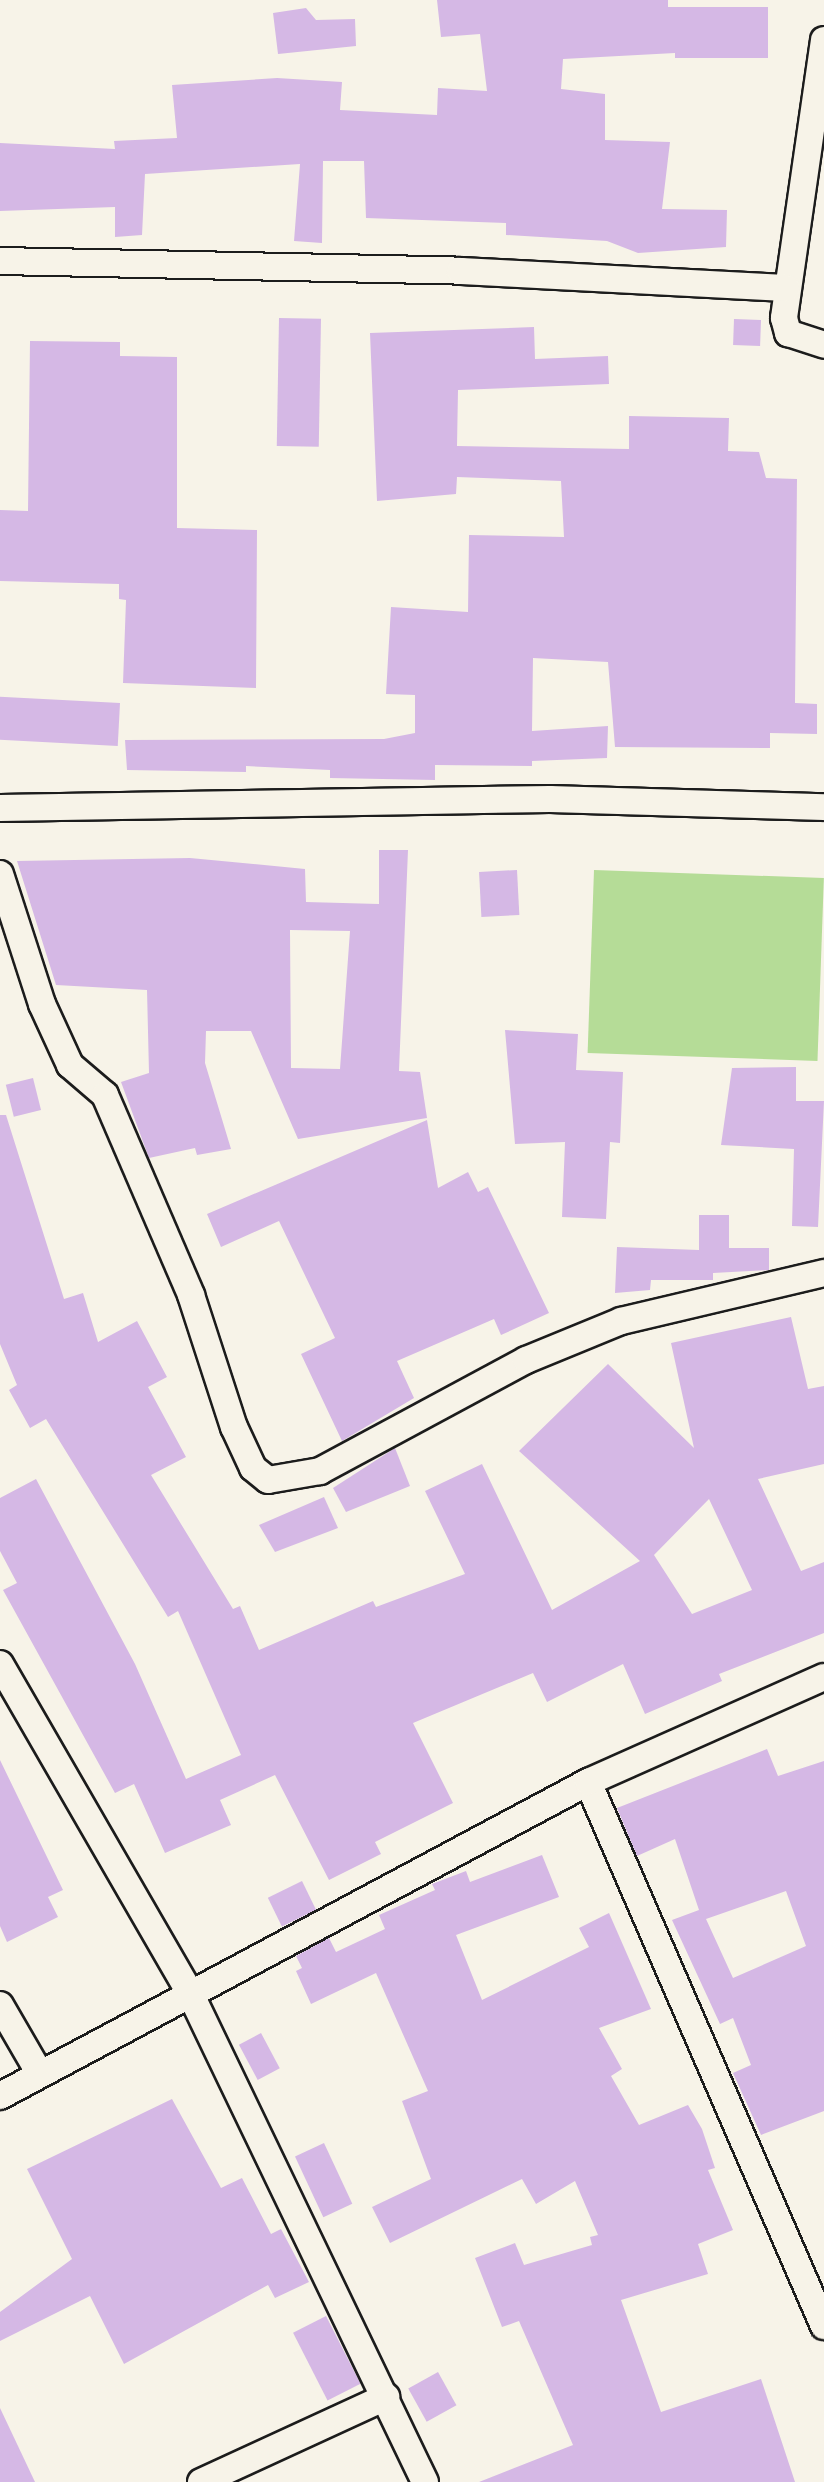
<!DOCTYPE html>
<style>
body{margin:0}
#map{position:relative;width:824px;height:2482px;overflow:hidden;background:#f7f3e8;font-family:Delius,sans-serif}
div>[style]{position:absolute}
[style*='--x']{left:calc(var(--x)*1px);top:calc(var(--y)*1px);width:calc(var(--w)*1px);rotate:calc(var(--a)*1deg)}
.green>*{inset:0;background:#b5dc97;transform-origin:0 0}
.building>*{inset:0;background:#d5b8e5;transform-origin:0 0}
.roads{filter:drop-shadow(2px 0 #1c1c1c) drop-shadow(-2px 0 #1c1c1c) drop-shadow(0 2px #1c1c1c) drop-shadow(0 -2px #1c1c1c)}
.minor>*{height:26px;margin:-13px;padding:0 13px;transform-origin:13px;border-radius:13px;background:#f7f3e8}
span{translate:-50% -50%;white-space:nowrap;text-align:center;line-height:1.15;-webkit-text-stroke:6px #f7f3e8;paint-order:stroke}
</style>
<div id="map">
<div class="green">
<i style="left:594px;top:870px;width:230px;height:183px;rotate:2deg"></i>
</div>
<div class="building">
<i style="clip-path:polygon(437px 0,668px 0,668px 7px,768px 7px,768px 58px,675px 58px,675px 53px,563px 59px,561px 89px,605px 94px,605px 140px,670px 142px,662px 209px,727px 210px,726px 247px,638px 253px,607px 241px,506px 235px,506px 223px,366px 218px,364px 161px,323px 161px,322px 243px,294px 241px,300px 164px,145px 174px,142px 235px,115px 237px,115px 207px,0 211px,0 143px,115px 149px,114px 141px,177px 138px,172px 85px,277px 78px,342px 82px,340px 110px,437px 115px,438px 88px,487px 91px,480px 34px,441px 37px)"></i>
<i style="clip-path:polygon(306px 8px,316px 20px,355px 19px,356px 46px,278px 54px,273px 13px)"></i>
<i style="left:279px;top:318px;width:42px;height:128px;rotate:1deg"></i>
<i style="left:734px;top:319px;width:27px;height:26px;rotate:2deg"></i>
<i style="clip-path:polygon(534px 327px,535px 359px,608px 356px,609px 384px,458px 390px,457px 446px,629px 449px,629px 416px,729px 418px,728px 451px,759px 452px,766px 478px,797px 479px,795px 703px,817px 704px,817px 734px,770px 733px,770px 748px,615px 747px,608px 662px,533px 658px,532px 731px,608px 726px,607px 758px,532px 761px,532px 766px,435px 765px,435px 780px,330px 778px,330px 770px,246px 766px,246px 772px,127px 770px,125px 740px,384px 739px,415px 733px,415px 695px,386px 694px,391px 607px,468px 612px,469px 535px,564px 537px,561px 481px,457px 477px,456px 494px,377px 501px,370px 333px)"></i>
<i style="clip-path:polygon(30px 341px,120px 342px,120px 356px,177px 357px,177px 528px,257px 530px,256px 688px,123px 683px,126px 600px,119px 599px,119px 584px,0 581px,0 510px,28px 511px)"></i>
<i style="left:120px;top:703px;width:43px;height:121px;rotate:93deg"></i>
<i style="clip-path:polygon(evenodd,379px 850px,408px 850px,399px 1071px,420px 1072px,427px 1118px,298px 1139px,251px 1031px,206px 1031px,205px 1063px,231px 1149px,197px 1155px,195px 1148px,149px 1158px,121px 1082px,149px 1073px,147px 990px,56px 985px,17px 861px,190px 858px,305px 869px,306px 902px,379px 904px,379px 850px,290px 930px,350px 931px,340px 1069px,291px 1068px,290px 930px)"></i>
<i style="left:517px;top:870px;width:45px;height:38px;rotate:87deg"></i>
<i style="clip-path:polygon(505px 1030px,578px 1034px,576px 1070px,623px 1072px,620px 1143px,610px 1142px,606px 1219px,562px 1217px,565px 1142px,515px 1144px)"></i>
<i style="clip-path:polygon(796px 1067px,796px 1101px,824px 1101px,818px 1227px,792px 1226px,794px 1149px,721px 1145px,732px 1068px)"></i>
<i style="left:33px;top:1078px;width:33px;height:28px;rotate:76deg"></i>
<i style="clip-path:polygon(evenodd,0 1115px,6px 1115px,64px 1299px,83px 1293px,98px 1342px,137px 1321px,167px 1377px,148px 1387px,186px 1457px,151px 1475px,233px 1609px,240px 1606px,259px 1650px,373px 1601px,376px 1607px,465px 1574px,425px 1491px,482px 1464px,552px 1610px,640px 1561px,519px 1451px,608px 1364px,694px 1448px,671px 1343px,791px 1317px,808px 1389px,824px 1386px,824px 1464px,758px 1479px,801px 1571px,824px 1562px,824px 1633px,719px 1674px,722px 1681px,645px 1714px,623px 1664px,547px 1702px,533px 1673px,413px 1723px,453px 1803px,375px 1842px,381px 1854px,329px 1880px,275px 1775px,220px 1800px,231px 1825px,165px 1853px,134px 1784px,115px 1793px,3px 1590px,17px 1583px,0 1551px,0 1498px,36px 1479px,135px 1664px,186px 1779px,241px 1755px,178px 1611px,168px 1617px,46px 1419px,30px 1428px,9px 1390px,17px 1385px,0 1344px,0 1115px,709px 1499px,752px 1590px,692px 1614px,654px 1555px,709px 1499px)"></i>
<i style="clip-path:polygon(427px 1120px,438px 1188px,468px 1172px,478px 1192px,488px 1187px,549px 1313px,501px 1335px,494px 1319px,397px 1361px,414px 1398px,342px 1441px,301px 1354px,335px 1338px,279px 1221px,221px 1247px,207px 1214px)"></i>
<i style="clip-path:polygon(699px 1215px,729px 1215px,729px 1248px,769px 1248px,769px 1270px,713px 1273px,713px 1280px,651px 1280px,650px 1290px,615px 1293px,617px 1247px,699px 1250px)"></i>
<i style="clip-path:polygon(395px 1448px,410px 1486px,346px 1512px,333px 1488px)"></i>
<i style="clip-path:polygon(324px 1497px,338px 1528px,275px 1552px,259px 1525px)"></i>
<i style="clip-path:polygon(evenodd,767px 1749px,778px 1776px,824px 1761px,824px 2111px,761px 2135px,733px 2073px,751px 2065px,733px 2018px,720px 2024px,672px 1920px,699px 1910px,675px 1839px,637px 1856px,617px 1808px,767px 1749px,786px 1891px,806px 1946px,733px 1978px,706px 1919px,786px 1891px)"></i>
<i style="clip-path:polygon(0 1760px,63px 1890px,48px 1897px,58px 1917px,7px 1942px,0 1926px)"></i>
<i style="clip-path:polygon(542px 1855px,559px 1897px,456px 1935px,482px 2000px,589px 1947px,579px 1928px,609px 1913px,651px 2009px,599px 2028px,622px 2069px,611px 2076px,639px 2125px,688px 2105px,702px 2129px,715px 2168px,708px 2170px,733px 2230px,698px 2244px,708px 2274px,621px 2300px,661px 2412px,761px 2379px,795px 2482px,479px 2482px,573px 2445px,519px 2321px,502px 2327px,475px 2258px,515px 2243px,524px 2265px,592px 2245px,590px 2237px,598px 2235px,575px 2181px,536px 2204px,522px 2179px,390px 2243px,372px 2207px,431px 2179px,402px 2101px,428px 2091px,376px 1973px,311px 2004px,296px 1971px,302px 1968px,296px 1956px,329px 1938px,336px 1952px,385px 1929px,379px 1915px,435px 1890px,432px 1884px,466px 1871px,470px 1882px)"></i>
<i style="left:302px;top:1881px;width:32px;height:38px;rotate:64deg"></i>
<i style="left:261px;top:2033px;width:40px;height:25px;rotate:62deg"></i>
<i style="clip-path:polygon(172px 2099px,221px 2188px,242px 2178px,271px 2234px,281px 2229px,309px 2282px,275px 2298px,268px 2285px,124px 2364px,90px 2296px,0 2341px,0 2312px,72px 2259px,27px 2169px)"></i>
<i style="left:324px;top:2143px;width:67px;height:32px;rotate:65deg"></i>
<i style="left:326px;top:2316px;width:76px;height:37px;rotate:63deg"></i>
<i style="left:438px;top:2372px;width:38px;height:34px;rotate:61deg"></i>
<i style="clip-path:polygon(0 2408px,35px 2482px,0 2482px)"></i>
</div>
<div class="roads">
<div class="minor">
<i style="--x:824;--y:40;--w:281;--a:98.2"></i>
<i style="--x:784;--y:318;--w:16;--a:75"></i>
<i style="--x:788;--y:333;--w:38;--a:18"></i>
<i style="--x:0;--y:261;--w:460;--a:1.2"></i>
<i style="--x:460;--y:271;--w:327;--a:3"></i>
<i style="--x:0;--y:808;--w:550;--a:-0.94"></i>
<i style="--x:550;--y:799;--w:274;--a:1.7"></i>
<i style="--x:0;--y:874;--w:137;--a:72.1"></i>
<i style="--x:42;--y:1004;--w:67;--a:65.3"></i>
<i style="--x:70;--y:1065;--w:46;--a:40.6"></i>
<i style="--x:105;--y:1095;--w:218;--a:66.7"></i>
<i style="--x:191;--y:1295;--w:139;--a:72"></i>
<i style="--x:234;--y:1427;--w:45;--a:65.1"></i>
<i style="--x:253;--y:1468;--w:19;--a:39"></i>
<i style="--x:268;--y:1480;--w:53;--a:-9.8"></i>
<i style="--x:320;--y:1471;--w:234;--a:-28.3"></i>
<i style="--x:526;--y:1360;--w:103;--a:-22.3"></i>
<i style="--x:621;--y:1321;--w:209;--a:-13.3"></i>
<i style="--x:0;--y:1664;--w:384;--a:60"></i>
<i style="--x:192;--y:1997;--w:538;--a:64.34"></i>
<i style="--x:588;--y:1782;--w:593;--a:66.55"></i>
<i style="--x:0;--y:2005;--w:80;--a:59.9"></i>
<i style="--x:0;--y:2096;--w:667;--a:-28.1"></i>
<i style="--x:588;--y:1782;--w:258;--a:-24"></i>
<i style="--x:201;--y:2482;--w:204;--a:-24.7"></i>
</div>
</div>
</div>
